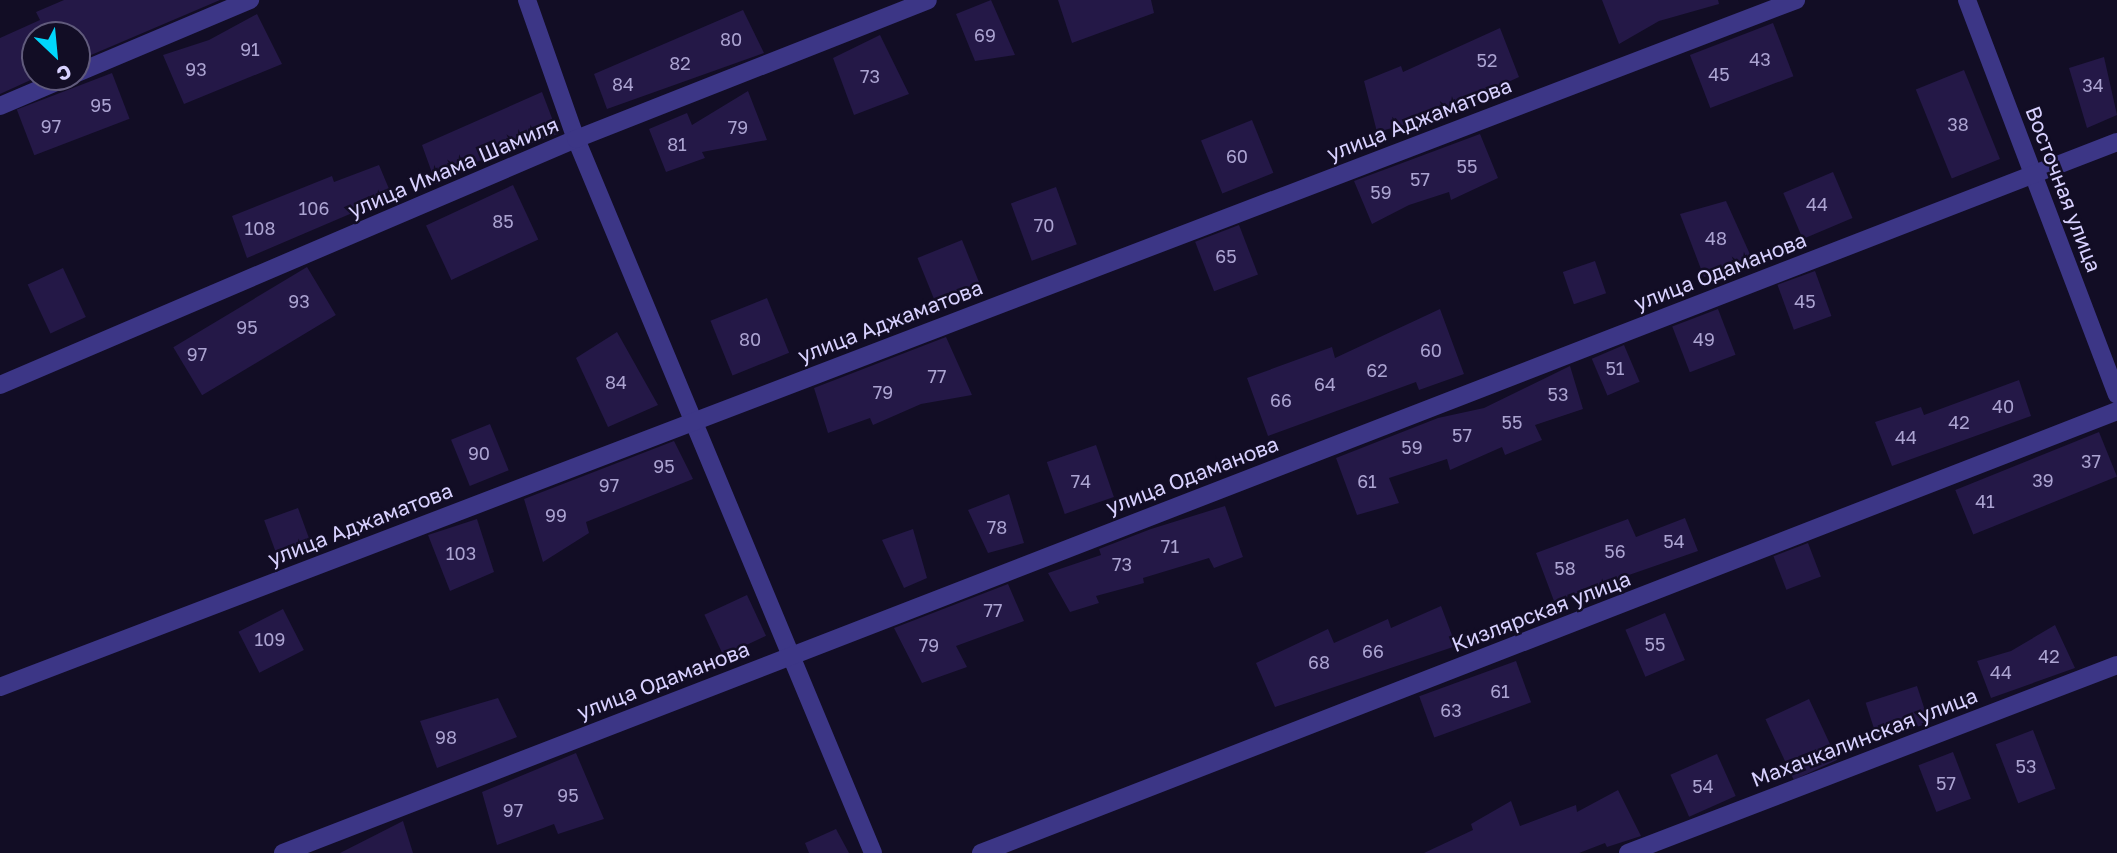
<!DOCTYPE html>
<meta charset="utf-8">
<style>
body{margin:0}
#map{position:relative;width:2117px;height:853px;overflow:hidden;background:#120d25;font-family:"Golos Text",sans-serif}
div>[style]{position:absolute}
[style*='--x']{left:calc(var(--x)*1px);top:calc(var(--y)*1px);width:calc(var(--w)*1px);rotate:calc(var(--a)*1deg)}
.building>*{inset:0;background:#241847;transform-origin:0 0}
.minor>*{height:18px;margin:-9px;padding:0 9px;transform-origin:9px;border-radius:9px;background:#3c3686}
span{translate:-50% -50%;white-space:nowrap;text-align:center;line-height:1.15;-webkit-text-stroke:5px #120d25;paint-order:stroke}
.number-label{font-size:18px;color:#aba3d1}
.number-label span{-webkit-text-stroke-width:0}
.street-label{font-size:21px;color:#d8d1ff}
.north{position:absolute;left:21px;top:21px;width:70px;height:70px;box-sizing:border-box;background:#120d25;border:2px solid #615b7c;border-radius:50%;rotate:154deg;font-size:19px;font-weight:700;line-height:28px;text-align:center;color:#d8d1ff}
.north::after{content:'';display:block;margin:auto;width:24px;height:32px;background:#00d7fc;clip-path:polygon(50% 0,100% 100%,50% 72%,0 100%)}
</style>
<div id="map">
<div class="building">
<i style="clip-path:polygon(64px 0,220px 0,77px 61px,77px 35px,35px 35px,35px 78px,0 94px,0 38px,40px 20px,36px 12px)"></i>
<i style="clip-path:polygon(991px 0,1015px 55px,975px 61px,956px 14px)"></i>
<i style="clip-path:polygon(1058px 0,1151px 0,1154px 13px,1072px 43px)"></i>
<i style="clip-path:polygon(1602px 0,1718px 0,1719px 4px,1659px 21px,1619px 44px)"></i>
<i style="clip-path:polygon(743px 10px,764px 53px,607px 109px,594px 74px)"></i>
<i style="clip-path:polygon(257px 14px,282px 64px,184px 104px,163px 55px,209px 40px)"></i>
<i style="left:1773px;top:23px;width:57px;height:89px;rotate:69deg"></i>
<i style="clip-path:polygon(1500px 28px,1519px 77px,1430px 118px,1377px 132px,1364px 81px,1401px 66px,1403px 72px)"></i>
<i style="clip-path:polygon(880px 35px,909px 94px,854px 115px,833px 58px)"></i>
<i style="clip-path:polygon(2104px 57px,2117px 115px,2087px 128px,2069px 68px)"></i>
<i style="left:1964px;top:70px;width:96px;height:52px;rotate:68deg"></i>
<i style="left:112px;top:73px;width:49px;height:102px;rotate:69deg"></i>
<i style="clip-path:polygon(748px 91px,767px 140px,702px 152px,705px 158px,666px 172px,649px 129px,687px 113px,692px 125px)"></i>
<i style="clip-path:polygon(542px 92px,558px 134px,462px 167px,436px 184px,422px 145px)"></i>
<i style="left:1252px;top:120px;width:57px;height:55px;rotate:68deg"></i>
<i style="clip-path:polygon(1480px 134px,1498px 178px,1451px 200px,1449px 192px,1409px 205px,1372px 224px,1354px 181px)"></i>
<i style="clip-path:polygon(379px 165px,392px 196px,247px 258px,232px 216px,332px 176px,334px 182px)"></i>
<i style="left:1833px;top:172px;width:50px;height:54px;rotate:67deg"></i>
<i style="left:513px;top:185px;width:60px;height:96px;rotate:65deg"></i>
<i style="left:1056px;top:187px;width:61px;height:48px;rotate:70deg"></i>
<i style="clip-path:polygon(1726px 201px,1753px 261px,1704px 277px,1680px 214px)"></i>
<i style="left:1239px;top:225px;width:53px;height:47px;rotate:69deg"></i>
<i style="left:962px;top:240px;width:48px;height:48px;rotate:68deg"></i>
<i style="left:1595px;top:261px;width:34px;height:34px;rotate:71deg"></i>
<i style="left:307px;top:267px;width:56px;height:156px;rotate:59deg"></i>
<i style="left:63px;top:268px;width:54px;height:39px;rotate:65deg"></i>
<i style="left:1815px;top:271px;width:48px;height:40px;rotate:70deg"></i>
<i style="left:767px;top:298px;width:59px;height:61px;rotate:68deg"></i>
<i style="clip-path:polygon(1440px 309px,1464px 374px,1419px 390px,1416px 382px,1268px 436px,1247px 378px,1332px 347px,1335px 358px)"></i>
<i style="left:1718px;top:309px;width:49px;height:49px;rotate:69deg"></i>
<i style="clip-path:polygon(617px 332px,658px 405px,608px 427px,576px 358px)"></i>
<i style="clip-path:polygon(946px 337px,972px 395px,921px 404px,873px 425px,870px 418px,828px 433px,814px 388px)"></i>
<i style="left:1624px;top:345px;width:40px;height:35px;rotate:67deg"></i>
<i style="clip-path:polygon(1570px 366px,1583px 409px,1535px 425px,1542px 440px,1505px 455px,1502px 447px,1450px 470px,1447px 459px,1389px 478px,1399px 503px,1357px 515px,1336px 458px,1438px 418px,1484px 408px)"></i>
<i style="clip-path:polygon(2019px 380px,2031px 416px,1892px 466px,1875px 422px,1921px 407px,1924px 415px)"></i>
<i style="left:490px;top:424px;width:50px;height:42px;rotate:68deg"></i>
<i style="left:2099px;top:432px;width:48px;height:155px;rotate:68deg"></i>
<i style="clip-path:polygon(674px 441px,693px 479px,586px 522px,589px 533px,543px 562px,524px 499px)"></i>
<i style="left:1096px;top:445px;width:55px;height:52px;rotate:71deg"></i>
<i style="clip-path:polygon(1009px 494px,1024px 543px,988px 553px,968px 510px)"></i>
<i style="clip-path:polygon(1225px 506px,1243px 557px,1214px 568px,1209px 558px,1143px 578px,1144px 583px,1096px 596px,1099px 603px,1070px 612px,1048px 573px,1101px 555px,1099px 549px,1151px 529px)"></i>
<i style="left:298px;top:508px;width:38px;height:36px;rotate:70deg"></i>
<i style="clip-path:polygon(1685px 518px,1698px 551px,1554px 601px,1536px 553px,1628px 519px,1636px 537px)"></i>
<i style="clip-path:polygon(477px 519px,494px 572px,450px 591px,428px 535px)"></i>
<i style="clip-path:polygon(913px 529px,927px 578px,904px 588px,882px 540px)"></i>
<i style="left:1808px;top:543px;width:36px;height:37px;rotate:69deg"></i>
<i style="clip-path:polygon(1008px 584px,1024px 621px,956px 646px,967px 667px,922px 683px,894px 628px)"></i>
<i style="left:747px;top:595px;width:45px;height:47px;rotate:65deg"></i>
<i style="clip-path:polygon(1441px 606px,1456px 646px,1275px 707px,1256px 663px,1328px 629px,1334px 643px,1388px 619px,1391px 628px)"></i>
<i style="left:283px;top:609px;width:46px;height:50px;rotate:63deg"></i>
<i style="left:1665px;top:613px;width:51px;height:43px;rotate:67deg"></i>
<i style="clip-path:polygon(2055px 625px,2075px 668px,1991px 698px,1977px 661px,2011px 651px)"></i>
<i style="left:1516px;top:661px;width:44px;height:103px;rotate:70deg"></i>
<i style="left:1917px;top:686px;width:39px;height:54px;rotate:72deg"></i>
<i style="clip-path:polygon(498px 698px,517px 737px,437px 768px,420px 721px)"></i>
<i style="left:1809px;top:699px;width:67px;height:48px;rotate:65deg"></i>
<i style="left:2033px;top:730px;width:63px;height:40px;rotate:69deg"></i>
<i style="left:1953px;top:752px;width:50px;height:37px;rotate:69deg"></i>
<i style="clip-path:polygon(576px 753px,604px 819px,558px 834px,554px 824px,497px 845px,482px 792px)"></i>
<i style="left:1717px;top:754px;width:46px;height:51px;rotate:66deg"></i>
<i style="clip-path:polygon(1618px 790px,1641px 836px,1607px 847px,1605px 843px,1579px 853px,1424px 853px,1473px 830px,1471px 824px,1511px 801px,1520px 826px,1576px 805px,1577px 812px)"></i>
<i style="clip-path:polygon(403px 821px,413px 853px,340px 853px)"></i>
<i style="clip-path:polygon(836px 829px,849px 853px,809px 853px,805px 843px)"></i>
</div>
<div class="minor">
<i style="--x:527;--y:0;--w:147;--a:70.6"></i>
<i style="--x:576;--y:139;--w:773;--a:67.41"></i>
<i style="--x:1967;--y:0;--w:422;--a:69.2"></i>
<i style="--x:77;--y:73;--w:188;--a:-22.9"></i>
<i style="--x:0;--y:106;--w:74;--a:-23.1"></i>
<i style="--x:0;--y:385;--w:626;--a:-23.13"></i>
<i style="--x:576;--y:139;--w:378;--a:-21.5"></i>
<i style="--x:0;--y:687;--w:1923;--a:-20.93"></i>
<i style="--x:283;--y:853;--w:1967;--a:-21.19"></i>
<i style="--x:981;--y:853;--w:1219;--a:-21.26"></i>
<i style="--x:1628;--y:853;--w:524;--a:-21.03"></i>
</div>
<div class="number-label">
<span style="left:985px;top:35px">69</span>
<span style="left:731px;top:39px">80</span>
<span style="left:250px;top:49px">91</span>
<span style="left:1760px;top:59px">43</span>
<span style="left:1487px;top:60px">52</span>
<span style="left:680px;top:63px">82</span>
<span style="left:196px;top:69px">93</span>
<span style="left:1719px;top:74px">45</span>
<span style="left:870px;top:76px">73</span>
<span style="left:623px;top:84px">84</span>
<span style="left:2093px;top:85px">34</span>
<span style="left:101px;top:105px">95</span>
<span style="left:1958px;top:124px">38</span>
<span style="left:51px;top:126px">97</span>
<span style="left:738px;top:127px">79</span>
<span style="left:677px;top:144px">81</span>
<span style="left:1237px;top:156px">60</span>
<span style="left:1467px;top:166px">55</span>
<span style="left:1420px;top:179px">57</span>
<span style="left:1381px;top:192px">59</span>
<span style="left:1817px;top:204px">44</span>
<span style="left:314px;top:208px">106</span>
<span style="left:503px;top:221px">85</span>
<span style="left:1044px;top:225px">70</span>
<span style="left:260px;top:228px">108</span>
<span style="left:1716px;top:238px">48</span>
<span style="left:1226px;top:256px">65</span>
<span style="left:299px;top:301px">93</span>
<span style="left:1805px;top:301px">45</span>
<span style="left:247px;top:327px">95</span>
<span style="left:750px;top:339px">80</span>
<span style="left:1704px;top:339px">49</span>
<span style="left:1431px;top:350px">60</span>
<span style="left:197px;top:354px">97</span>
<span style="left:1615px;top:368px">51</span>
<span style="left:1377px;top:370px">62</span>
<span style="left:937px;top:376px">77</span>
<span style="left:616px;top:382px">84</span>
<span style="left:1325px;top:384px">64</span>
<span style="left:883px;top:392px">79</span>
<span style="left:1558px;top:394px">53</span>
<span style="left:1281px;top:400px">66</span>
<span style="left:2003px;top:406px">40</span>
<span style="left:1512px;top:422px">55</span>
<span style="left:1959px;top:422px">42</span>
<span style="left:1462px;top:435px">57</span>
<span style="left:1906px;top:437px">44</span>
<span style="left:1412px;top:447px">59</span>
<span style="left:479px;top:453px">90</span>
<span style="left:2091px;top:461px">37</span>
<span style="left:664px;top:466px">95</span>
<span style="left:2043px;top:480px">39</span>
<span style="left:1081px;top:481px">74</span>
<span style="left:1367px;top:481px">61</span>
<span style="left:609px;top:485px">97</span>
<span style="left:1985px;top:501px">41</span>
<span style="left:556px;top:515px">99</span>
<span style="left:997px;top:527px">78</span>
<span style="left:1674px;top:541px">54</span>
<span style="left:1170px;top:546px">71</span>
<span style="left:1615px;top:551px">56</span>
<span style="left:461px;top:553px">103</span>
<span style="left:1122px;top:564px">73</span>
<span style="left:1565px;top:568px">58</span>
<span style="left:993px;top:610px">77</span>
<span style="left:270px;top:639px">109</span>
<span style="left:1655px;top:644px">55</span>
<span style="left:929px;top:645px">79</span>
<span style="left:1373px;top:651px">66</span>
<span style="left:2049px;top:656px">42</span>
<span style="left:1319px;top:662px">68</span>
<span style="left:2001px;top:672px">44</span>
<span style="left:1500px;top:691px">61</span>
<span style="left:1451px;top:710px">63</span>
<span style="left:446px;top:737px">98</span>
<span style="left:2026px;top:766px">53</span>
<span style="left:1946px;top:783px">57</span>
<span style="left:1703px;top:786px">54</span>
<span style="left:568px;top:795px">95</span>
<span style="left:513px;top:810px">97</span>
</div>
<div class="street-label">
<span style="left:1419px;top:119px;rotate:-21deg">улица Аджаматова</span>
<span style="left:453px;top:167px;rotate:-23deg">улица Имама Шамиля</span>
<span style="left:2064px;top:189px;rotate:69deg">Восточная улица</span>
<span style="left:1720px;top:271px;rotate:-21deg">улица Одаманова</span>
<span style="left:890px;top:321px;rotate:-21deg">улица Аджаматова</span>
<span style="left:1192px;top:475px;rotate:-21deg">улица Одаманова</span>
<span style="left:360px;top:524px;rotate:-21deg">улица Аджаматова</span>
<span style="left:1541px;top:611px;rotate:-21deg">Кизлярская улица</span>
<span style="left:663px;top:680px;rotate:-21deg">улица Одаманова</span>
<span style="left:1864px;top:737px;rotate:-21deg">Махачкалинская улица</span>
</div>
<div class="north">С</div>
</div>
